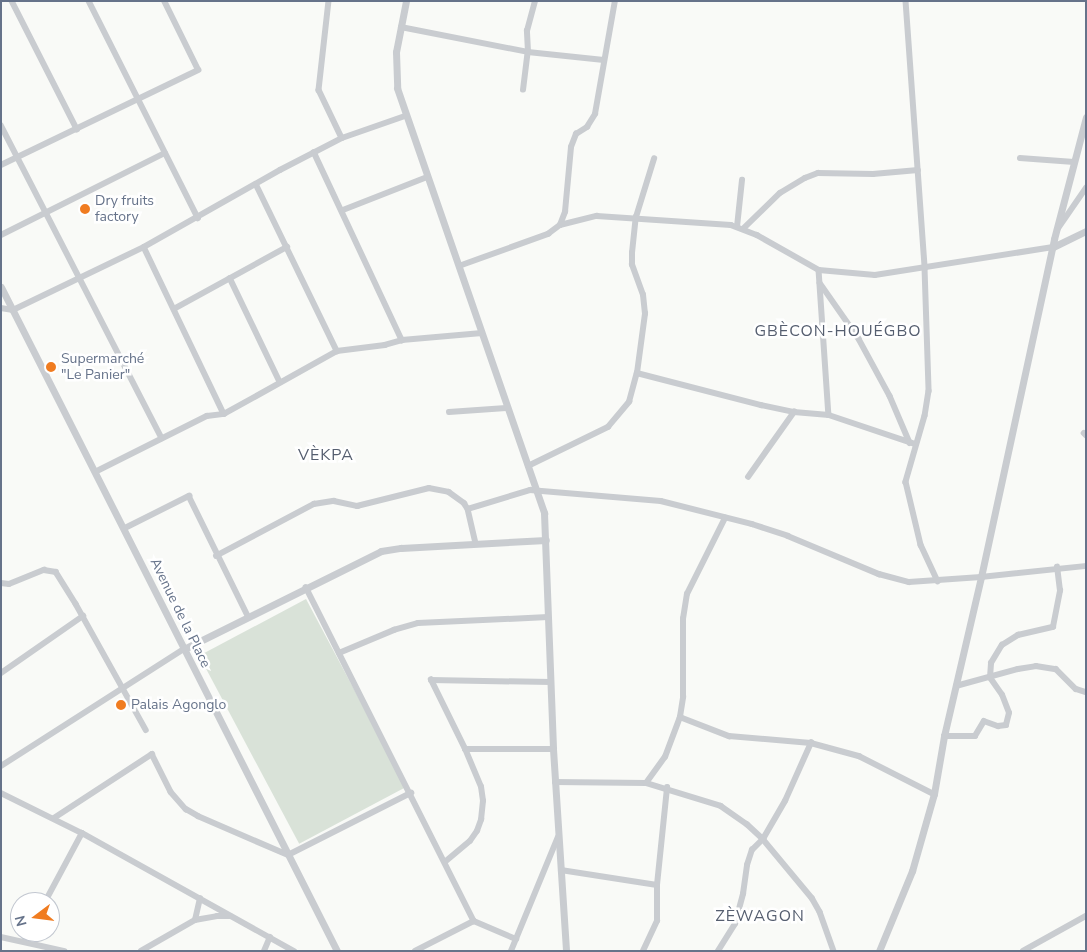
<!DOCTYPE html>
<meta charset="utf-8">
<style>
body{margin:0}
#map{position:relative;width:1087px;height:952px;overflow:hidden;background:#f9faf7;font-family:"Nunito Sans",sans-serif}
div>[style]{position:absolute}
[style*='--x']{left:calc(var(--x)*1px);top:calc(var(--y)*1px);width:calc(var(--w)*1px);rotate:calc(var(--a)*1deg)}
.green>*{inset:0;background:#d9e2d8;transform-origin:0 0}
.minor>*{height:5.5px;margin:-2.75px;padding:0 2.75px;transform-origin:2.75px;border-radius:2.75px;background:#c9ccd0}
.tertiary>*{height:7px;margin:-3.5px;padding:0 3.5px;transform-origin:3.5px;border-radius:3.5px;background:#c9ccd0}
.dots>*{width:14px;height:14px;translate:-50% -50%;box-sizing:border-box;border:2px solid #fff;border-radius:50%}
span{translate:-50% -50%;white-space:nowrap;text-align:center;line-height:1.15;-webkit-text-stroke:5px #fff;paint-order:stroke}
.poi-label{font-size:14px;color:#66738a}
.left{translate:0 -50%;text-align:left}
.street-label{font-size:14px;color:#66738a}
.quarter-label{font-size:16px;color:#555e6f;letter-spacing:1px}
.frame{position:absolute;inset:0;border:2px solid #66738a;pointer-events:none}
.north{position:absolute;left:10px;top:892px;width:50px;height:50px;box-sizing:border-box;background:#fff;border:1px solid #c2c7d0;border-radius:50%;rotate:255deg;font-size:14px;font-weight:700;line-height:20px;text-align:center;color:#66738a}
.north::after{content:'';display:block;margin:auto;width:18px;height:22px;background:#f07c20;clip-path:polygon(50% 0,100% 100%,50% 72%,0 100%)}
</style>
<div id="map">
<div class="green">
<i style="left:306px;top:599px;width:213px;height:121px;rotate:62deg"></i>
</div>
<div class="minor">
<i style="--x:12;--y:1;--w:144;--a:63.1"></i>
<i style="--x:89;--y:1;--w:243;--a:63.3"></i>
<i style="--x:329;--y:1;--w:90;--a:96.4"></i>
<i style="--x:319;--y:90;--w:53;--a:64.4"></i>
<i style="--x:906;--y:1;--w:268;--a:85.9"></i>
<i style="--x:925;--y:268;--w:123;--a:88.1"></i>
<i style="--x:929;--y:391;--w:25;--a:99"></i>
<i style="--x:925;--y:416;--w:69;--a:106.1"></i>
<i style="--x:906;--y:482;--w:65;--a:76.6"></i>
<i style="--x:921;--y:545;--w:40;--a:65"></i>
<i style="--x:401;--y:27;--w:129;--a:11.1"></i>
<i style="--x:528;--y:52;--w:76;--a:6"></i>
<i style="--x:523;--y:90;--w:38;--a:-83"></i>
<i style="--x:528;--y:52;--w:21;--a:-93"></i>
<i style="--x:527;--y:31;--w:31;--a:-75"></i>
<i style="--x:1;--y:125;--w:352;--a:62.8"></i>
<i style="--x:314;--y:152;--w:208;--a:64.9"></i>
<i style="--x:1020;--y:158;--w:54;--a:4.2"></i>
<i style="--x:1;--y:165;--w:219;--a:-25.7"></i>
<i style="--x:198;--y:70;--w:77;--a:-116.2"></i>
<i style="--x:256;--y:184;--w:186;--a:64.1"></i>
<i style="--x:343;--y:210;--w:90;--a:-21.4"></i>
<i style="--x:560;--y:225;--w:14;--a:-69"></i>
<i style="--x:565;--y:212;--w:65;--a:-84.7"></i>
<i style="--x:571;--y:147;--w:14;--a:-69"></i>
<i style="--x:576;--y:134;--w:13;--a:-32"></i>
<i style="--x:587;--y:127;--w:15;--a:-58"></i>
<i style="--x:595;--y:114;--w:115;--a:-80"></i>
<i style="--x:737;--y:227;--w:47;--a:-83.9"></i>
<i style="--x:744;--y:228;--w:50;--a:-44.2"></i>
<i style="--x:780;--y:193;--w:29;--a:-31"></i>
<i style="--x:805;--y:178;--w:14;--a:-21"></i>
<i style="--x:818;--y:173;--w:55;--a:1"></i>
<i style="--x:873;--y:174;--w:45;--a:-5.1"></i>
<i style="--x:1057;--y:230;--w:51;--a:-55.4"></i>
<i style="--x:1;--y:235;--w:183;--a:-26.6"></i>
<i style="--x:144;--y:247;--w:185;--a:64.4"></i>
<i style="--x:459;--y:266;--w:95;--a:-19.8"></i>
<i style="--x:548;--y:234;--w:15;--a:-37"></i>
<i style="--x:560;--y:225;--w:38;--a:-14"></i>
<i style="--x:597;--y:216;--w:134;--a:3.8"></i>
<i style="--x:731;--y:225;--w:28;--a:21"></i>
<i style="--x:757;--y:235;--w:71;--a:29.4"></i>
<i style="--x:819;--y:270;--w:56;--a:5.1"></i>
<i style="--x:875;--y:275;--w:180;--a:-8.9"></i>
<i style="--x:819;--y:270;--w:145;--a:86.1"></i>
<i style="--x:230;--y:278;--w:115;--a:64.3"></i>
<i style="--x:820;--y:283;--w:68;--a:55.1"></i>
<i style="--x:859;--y:339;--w:65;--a:61.5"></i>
<i style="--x:890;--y:396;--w:51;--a:66.9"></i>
<i style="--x:1;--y:308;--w:12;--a:9"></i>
<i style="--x:13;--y:310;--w:145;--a:-25.7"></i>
<i style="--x:144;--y:247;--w:156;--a:-29.5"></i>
<i style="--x:280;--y:170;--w:70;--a:-27.3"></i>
<i style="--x:342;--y:138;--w:67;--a:-19.2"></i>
<i style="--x:174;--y:309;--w:129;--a:-28.8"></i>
<i style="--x:637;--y:373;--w:128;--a:14.5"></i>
<i style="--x:761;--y:405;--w:34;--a:12"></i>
<i style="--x:794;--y:412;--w:35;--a:5"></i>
<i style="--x:829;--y:415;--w:91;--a:18.6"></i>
<i style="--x:449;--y:412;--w:57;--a:-4"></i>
<i style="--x:1084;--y:433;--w:3;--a:45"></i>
<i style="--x:528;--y:466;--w:89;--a:-26"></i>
<i style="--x:608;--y:427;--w:33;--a:-50"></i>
<i style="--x:629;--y:402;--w:30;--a:-75"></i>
<i style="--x:637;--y:373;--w:60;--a:-82.3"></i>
<i style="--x:645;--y:314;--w:19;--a:-96"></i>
<i style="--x:643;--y:295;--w:32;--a:-110"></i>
<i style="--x:632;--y:265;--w:12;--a:-90"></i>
<i style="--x:632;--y:253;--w:36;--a:-84"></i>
<i style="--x:636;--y:217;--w:61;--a:-72.8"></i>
<i style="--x:95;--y:472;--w:125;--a:-26.6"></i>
<i style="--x:207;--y:416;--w:17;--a:-7"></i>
<i style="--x:224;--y:414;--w:129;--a:-29.1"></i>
<i style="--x:337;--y:351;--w:48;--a:-7.1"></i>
<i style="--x:385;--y:345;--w:18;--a:-16"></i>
<i style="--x:402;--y:340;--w:80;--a:-5"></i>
<i style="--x:748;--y:477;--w:80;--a:-54.7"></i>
<i style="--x:468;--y:509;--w:65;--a:-17"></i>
<i style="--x:530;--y:490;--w:131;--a:4.8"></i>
<i style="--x:661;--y:501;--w:94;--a:14.2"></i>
<i style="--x:752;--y:524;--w:38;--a:18"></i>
<i style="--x:788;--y:536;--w:99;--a:22.7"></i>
<i style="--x:879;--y:574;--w:31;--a:15"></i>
<i style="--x:909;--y:582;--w:72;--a:-4"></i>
<i style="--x:981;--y:577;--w:106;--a:-6"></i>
<i style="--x:125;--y:528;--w:72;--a:-26.6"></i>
<i style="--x:189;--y:496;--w:134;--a:63.8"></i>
<i style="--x:216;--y:556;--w:111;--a:-28"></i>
<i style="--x:314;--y:504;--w:20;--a:-9"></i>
<i style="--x:334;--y:501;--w:24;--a:12"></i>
<i style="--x:357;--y:506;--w:74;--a:-14"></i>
<i style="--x:429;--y:488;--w:20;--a:11"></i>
<i style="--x:449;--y:492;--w:19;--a:36"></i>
<i style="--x:464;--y:503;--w:7;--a:56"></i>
<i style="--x:468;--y:509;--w:35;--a:77"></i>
<i style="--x:1;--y:583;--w:8;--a:7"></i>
<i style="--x:9;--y:584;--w:38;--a:-22"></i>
<i style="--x:44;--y:570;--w:12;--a:9"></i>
<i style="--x:56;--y:572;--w:38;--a:58"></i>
<i style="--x:76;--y:604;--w:144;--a:60.9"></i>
<i style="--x:306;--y:587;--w:374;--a:63.3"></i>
<i style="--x:474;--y:921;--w:46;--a:23.2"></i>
<i style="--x:339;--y:653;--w:60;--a:-22.7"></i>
<i style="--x:394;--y:630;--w:25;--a:-16"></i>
<i style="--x:418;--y:623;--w:130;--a:-2.6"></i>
<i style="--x:1;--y:673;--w:100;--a:-34.8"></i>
<i style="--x:956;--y:686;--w:64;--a:-15.3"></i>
<i style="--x:1018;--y:669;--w:18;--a:-9"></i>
<i style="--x:1036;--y:666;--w:20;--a:9"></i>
<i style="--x:1056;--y:669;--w:28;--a:45"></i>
<i style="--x:1076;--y:689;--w:10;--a:17"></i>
<i style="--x:680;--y:717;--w:53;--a:21.2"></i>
<i style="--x:729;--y:736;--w:82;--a:4.9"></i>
<i style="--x:811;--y:743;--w:50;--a:15.2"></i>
<i style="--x:859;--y:756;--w:84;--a:26.9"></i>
<i style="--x:944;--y:736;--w:31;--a:0"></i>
<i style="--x:975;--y:736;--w:17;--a:-59"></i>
<i style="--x:984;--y:721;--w:15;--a:20"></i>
<i style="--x:998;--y:726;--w:8;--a:-7"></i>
<i style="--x:1006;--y:725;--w:12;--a:-76"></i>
<i style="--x:1009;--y:713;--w:19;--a:-111"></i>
<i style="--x:1002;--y:695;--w:21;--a:-125"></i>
<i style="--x:990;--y:678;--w:15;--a:-86"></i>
<i style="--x:991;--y:663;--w:21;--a:-59"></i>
<i style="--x:1002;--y:645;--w:19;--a:-32"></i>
<i style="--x:1018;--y:635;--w:36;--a:-13"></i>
<i style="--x:1053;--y:627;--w:37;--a:-79"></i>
<i style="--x:1060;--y:591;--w:24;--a:-97"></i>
<i style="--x:465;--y:749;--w:88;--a:0"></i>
<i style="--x:1;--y:766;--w:217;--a:-32.6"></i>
<i style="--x:555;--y:782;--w:91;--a:0.6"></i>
<i style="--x:646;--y:783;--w:78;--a:17"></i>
<i style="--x:721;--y:806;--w:32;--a:35"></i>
<i style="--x:747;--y:824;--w:22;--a:43"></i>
<i style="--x:763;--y:839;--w:77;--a:50.3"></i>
<i style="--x:812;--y:898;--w:16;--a:60"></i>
<i style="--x:820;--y:912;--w:41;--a:70.3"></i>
<i style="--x:646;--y:783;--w:32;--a:-54"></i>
<i style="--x:665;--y:757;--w:43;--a:-69.4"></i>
<i style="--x:680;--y:717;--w:20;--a:-81"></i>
<i style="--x:683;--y:697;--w:78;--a:-90"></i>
<i style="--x:683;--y:619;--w:25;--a:-81"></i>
<i style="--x:687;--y:594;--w:85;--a:-63.4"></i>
<i style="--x:1;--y:793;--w:90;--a:26.3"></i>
<i style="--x:82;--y:833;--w:243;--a:29.1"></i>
<i style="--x:54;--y:818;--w:117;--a:-33.1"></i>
<i style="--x:152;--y:754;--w:42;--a:63.4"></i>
<i style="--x:171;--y:792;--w:23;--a:49"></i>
<i style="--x:186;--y:809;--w:14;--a:30"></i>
<i style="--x:198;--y:816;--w:98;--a:23.4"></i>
<i style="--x:288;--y:855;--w:138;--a:-26.8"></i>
<i style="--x:446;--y:861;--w:31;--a:-40"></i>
<i style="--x:470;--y:841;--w:12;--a:-55"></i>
<i style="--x:477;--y:831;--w:12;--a:-70"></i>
<i style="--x:481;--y:820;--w:19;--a:-84"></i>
<i style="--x:483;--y:801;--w:14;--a:-98"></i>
<i style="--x:481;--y:787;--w:41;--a:-112.8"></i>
<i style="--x:465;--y:749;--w:77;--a:-116.2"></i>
<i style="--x:431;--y:680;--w:120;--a:1"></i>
<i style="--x:561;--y:870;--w:97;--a:8.9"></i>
<i style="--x:45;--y:902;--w:78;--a:-61.8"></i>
<i style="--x:195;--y:920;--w:22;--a:-77"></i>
<i style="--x:1;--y:937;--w:65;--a:12.5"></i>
<i style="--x:24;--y:941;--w:10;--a:-61"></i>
<i style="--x:141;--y:951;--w:62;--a:-29.9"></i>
<i style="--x:195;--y:920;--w:22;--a:-10"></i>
<i style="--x:217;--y:916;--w:13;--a:0"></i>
<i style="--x:264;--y:951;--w:15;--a:-67"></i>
<i style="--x:415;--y:951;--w:66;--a:-27"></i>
<i style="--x:511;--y:951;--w:123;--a:-67.6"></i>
<i style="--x:643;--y:951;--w:33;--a:-65"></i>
<i style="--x:657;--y:921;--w:36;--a:-90"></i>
<i style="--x:657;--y:885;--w:98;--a:-84.1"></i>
<i style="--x:718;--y:951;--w:32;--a:-58"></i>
<i style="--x:735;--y:924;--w:31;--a:-75"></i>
<i style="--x:743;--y:894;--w:29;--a:-82"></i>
<i style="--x:747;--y:865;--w:16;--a:-72"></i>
<i style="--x:752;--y:850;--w:16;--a:-45"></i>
<i style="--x:763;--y:839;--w:44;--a:-59.9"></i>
<i style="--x:785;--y:801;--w:64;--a:-65.9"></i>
<i style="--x:1023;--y:951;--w:72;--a:-29.1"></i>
</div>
<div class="tertiary">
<i style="--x:406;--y:1;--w:52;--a:101.1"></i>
<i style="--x:396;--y:52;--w:36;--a:88"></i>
<i style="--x:397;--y:88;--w:450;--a:70.9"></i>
<i style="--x:544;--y:513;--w:236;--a:87.8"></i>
<i style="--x:553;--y:749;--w:202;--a:86.3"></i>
<i style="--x:1053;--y:247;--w:37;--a:-26"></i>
<i style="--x:1;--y:287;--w:744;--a:63.16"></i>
<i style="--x:184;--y:649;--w:220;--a:-26.4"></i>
<i style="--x:381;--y:551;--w:20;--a:-9"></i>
<i style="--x:401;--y:548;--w:145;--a:-3.2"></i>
<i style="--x:879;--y:951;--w:87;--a:-67.6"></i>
<i style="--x:912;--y:871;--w:80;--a:-74.1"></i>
<i style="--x:934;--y:794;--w:59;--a:-80.2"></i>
<i style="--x:944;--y:736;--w:163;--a:-76.9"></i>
<i style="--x:981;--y:577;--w:346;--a:-77.8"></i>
<i style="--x:1054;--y:239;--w:126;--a:-75.3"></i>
</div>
<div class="dots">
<i style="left:85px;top:209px;background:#f07c20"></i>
<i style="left:51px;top:367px;background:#f07c20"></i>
<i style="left:121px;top:705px;background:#f07c20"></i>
</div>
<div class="poi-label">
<span class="left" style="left:95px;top:209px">Dry fruits<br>factory</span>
<span class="left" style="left:61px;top:367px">Supermarché<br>"Le Panier"</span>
<span class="left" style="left:131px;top:705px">Palais Agonglo</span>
</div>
<div class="street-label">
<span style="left:180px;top:613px;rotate:64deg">Avenue de la Place</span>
</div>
<div class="quarter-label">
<span style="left:838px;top:331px">GBÈCON-HOUÉGBO</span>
<span style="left:326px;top:455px">VÈKPA</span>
<span style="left:760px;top:916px">ZÈWAGON</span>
</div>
<div class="frame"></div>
<div class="north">N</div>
</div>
